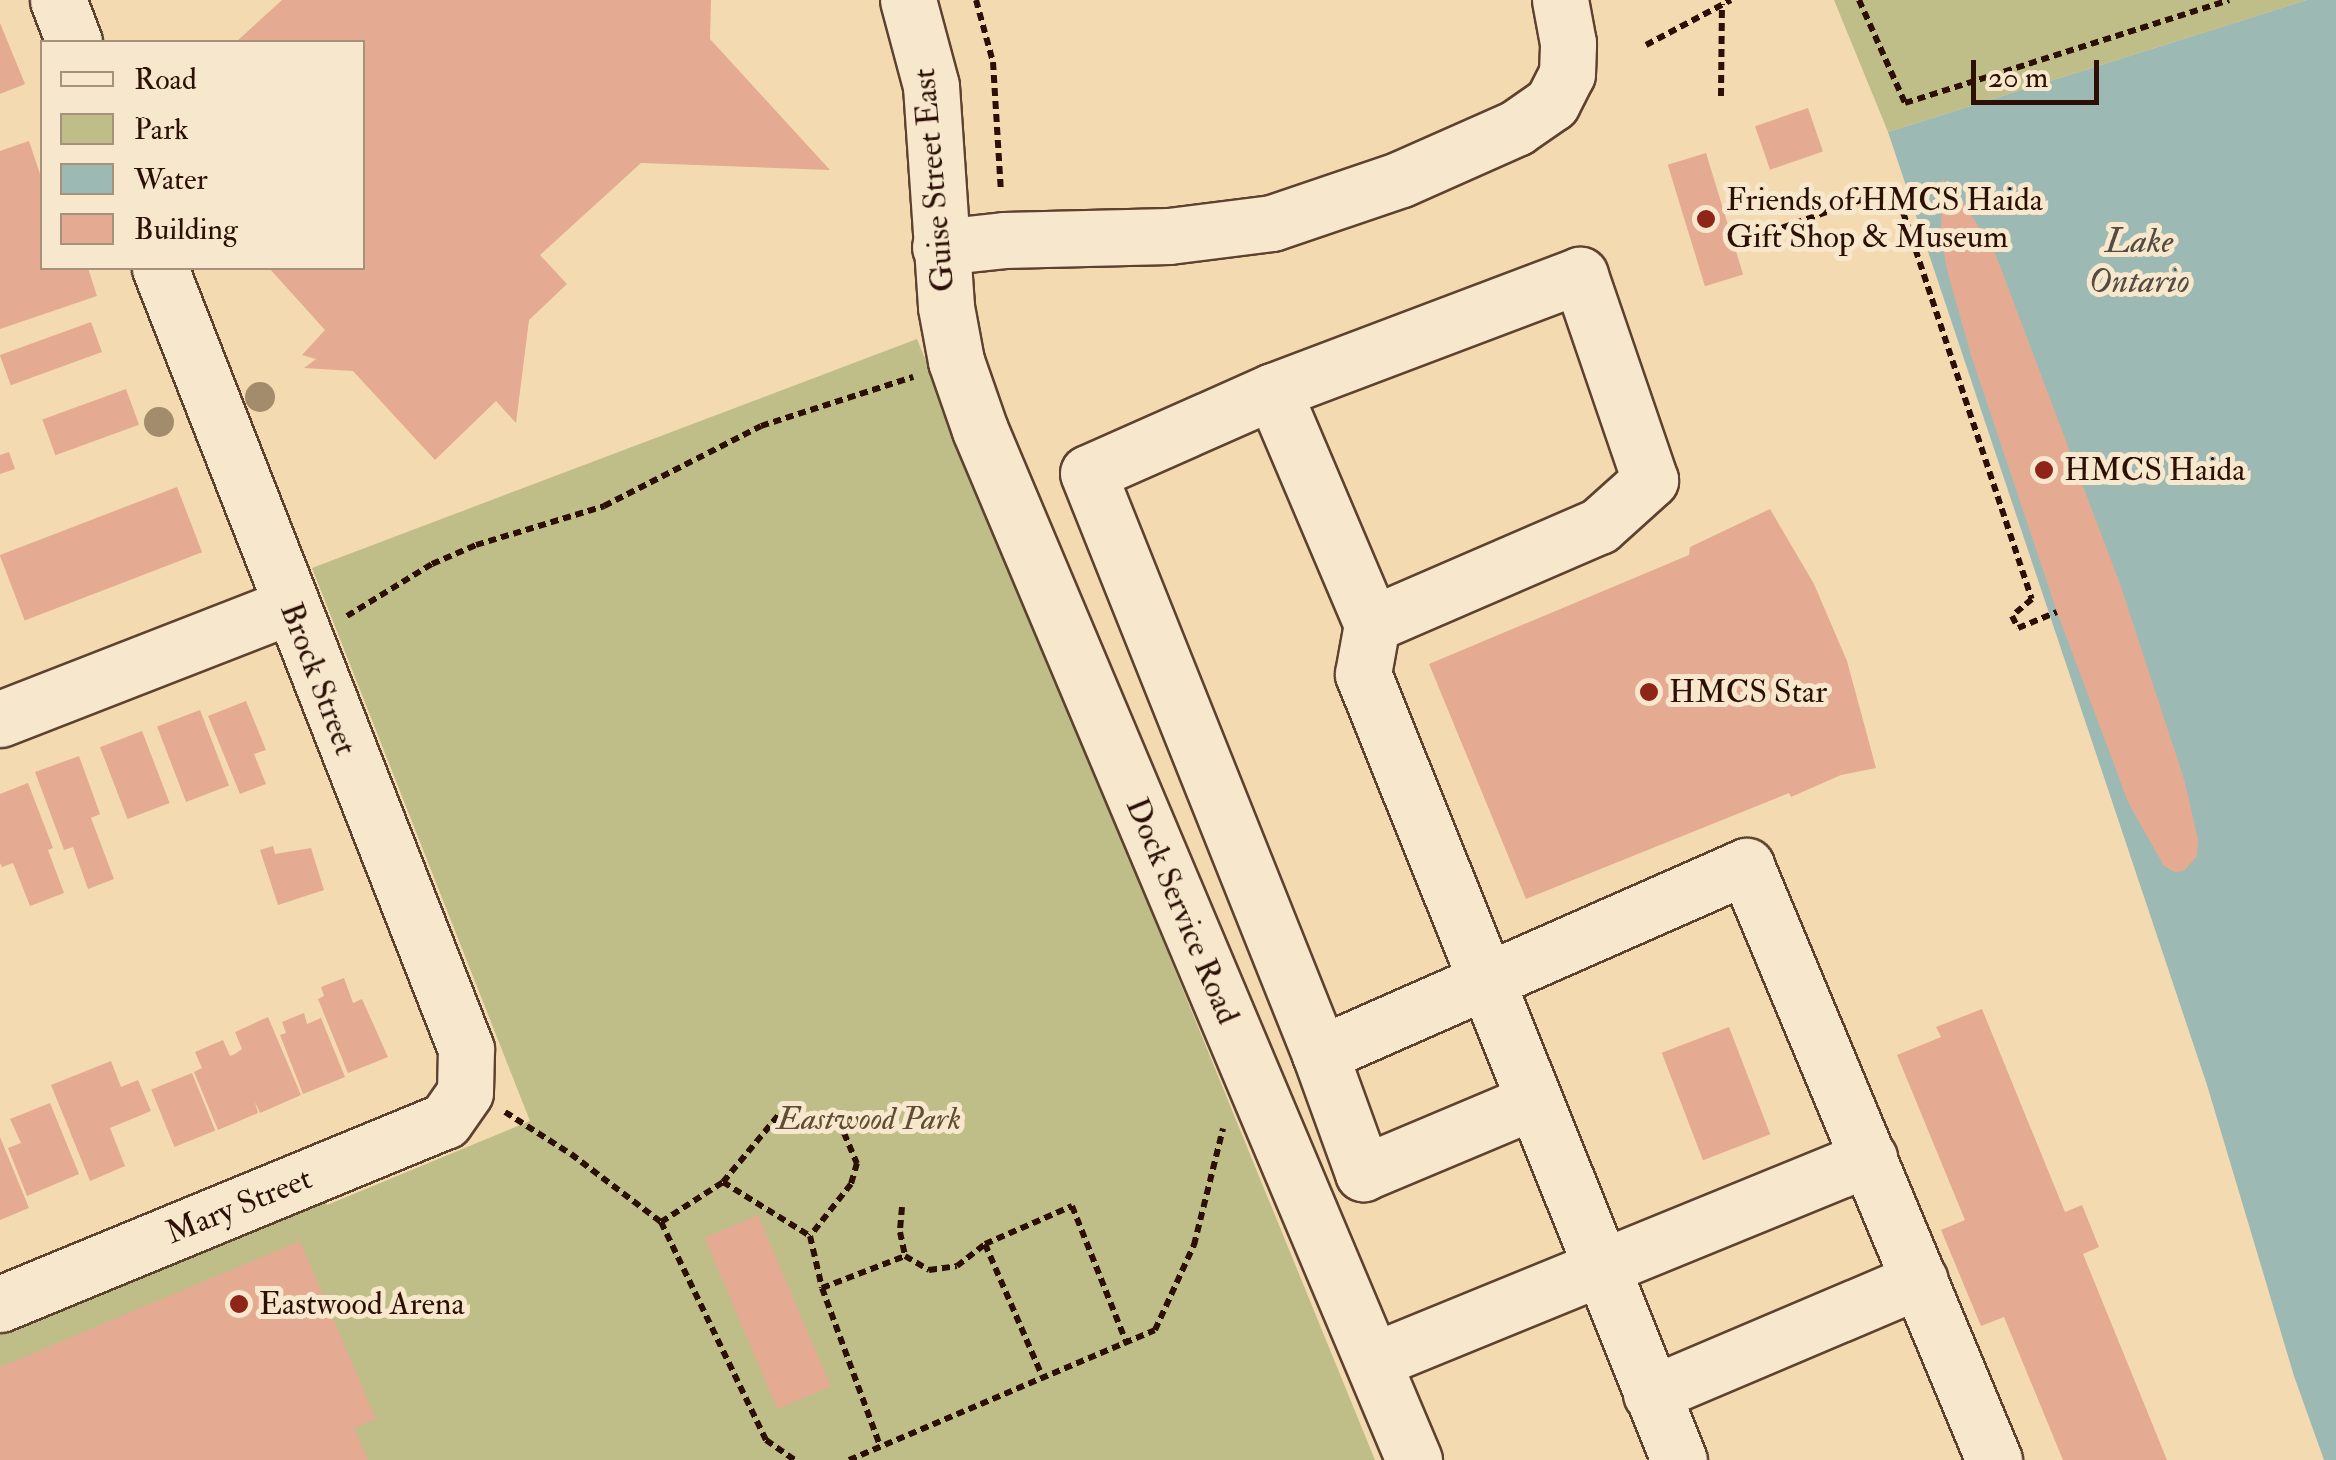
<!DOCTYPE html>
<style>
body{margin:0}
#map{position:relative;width:2336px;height:1460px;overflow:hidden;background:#f3dab0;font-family:"IM FELL Double Pica",serif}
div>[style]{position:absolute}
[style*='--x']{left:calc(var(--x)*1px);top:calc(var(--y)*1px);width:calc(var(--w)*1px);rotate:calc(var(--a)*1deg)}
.green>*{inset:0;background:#bfbe88}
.water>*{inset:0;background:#9db9b3}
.building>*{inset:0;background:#e4ab92;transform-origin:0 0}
.path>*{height:6px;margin-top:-3px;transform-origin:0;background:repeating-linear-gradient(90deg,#2c1006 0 8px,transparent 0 13px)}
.roads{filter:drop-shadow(2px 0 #5e4230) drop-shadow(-2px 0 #5e4230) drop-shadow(0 2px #5e4230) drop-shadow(0 -2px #5e4230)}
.minor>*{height:55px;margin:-27.5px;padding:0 27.5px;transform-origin:27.5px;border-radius:27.5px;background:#f7e7cc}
.trees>*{width:30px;height:30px;margin:-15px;border-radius:50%;background:#a28c6c}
.dots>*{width:28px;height:28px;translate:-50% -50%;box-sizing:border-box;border:5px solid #f7e7cc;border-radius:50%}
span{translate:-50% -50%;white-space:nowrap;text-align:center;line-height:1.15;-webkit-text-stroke:10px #f7e7cc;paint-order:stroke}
.street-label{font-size:32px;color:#2c1006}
.poi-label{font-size:32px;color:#2c1006}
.left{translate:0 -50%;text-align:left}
.park-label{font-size:32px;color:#5f4d34;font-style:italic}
.water-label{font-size:35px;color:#544b43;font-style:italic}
.legend{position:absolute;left:40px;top:40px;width:325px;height:230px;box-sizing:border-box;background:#f7e7cc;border:2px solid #a6917d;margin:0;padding:12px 18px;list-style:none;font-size:30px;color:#2c1006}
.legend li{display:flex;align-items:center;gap:20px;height:50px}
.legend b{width:50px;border:2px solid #a6917d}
.scale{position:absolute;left:1971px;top:60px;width:128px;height:45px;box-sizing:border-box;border:5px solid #2c1006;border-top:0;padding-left:12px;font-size:30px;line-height:35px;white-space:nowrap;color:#2c1006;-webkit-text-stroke:8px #f7e7cc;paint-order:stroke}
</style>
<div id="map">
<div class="green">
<i style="clip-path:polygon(1834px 0,2307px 0,1888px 132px)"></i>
<i style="clip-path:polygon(917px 339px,1375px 1460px,0 1460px,0 1330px,323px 1196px,327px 1205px,530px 1121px,312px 568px)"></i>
</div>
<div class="water">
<i style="clip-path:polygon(2307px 0,2336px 0,2336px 1460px,2324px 1460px,2294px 1376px,2207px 1085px,1888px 132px)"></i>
</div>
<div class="building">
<i style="clip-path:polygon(282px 0,711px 0,710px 39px,830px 170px,641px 163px,540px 255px,567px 284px,529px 320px,516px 423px,496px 401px,435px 460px,353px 371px,304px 368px,316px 359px,302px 355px,325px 330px,269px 268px,362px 268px,362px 42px,236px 42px)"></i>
<i style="clip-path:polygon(0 23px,25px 84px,0 94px)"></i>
<i style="left:1808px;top:108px;width:46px;height:56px;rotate:71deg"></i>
<i style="clip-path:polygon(29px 141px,42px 180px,42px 268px,88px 268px,97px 296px,0 329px,0 151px)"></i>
<i style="left:1706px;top:153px;width:127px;height:40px;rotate:73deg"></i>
<i style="clip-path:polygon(1942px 179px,1960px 197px,1995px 253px,2120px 584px,2184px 779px,2198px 839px,2197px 856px,2184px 871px,2175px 872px,2164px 866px,2128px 802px,2057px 612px,1971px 355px,1947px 270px,1941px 233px)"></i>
<i style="left:91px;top:322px;width:32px;height:97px;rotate:70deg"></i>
<i style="left:126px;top:389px;width:38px;height:89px;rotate:70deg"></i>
<i style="clip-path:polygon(9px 452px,15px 469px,0 474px,0 455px)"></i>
<i style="left:177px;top:487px;width:70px;height:190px;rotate:69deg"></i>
<i style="clip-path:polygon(1770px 509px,1814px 584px,1847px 661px,1876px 768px,1841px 775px,1791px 797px,1789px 793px,1526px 899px,1429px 664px,1689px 555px,1690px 547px)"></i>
<i style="clip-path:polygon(246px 701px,266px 750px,254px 754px,266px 784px,240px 794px,208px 716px)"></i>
<i style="left:200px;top:710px;width:81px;height:46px;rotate:69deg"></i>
<i style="left:142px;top:731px;width:77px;height:45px;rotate:69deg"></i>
<i style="clip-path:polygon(79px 756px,100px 814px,91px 818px,114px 879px,88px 889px,73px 847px,64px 850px,35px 772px)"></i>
<i style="clip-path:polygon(28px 783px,53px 848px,48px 850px,64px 893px,30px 906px,13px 863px,2px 867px,0 863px,0 794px)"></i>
<i style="clip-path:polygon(273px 846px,275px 854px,311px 848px,324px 890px,278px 905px,260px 850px)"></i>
<i style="clip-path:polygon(344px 978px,353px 1003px,362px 999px,388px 1057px,348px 1073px,318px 999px,324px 996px,321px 987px)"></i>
<i style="clip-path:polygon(1982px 1009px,2065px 1212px,2082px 1205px,2099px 1247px,2083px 1254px,2167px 1460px,2063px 1460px,2004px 1317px,1981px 1326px,1941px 1230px,1965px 1220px,1897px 1055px,1941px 1037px,1936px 1027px)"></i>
<i style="clip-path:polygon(304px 1013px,307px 1024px,321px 1018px,345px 1077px,303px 1094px,280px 1035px,286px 1033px,282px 1022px)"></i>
<i style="clip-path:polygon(268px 1017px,301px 1095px,260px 1113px,255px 1102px,258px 1113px,218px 1130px,194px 1072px,202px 1068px,195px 1052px,223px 1040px,230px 1056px,235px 1054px,242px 1049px,235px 1032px)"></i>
<i style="left:1729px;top:1027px;width:115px;height:72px;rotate:69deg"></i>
<i style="clip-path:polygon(111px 1061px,121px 1087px,138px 1080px,151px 1111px,110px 1128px,125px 1166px,90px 1181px,51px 1085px)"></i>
<i style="left:192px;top:1073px;width:62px;height:44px;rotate:68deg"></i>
<i style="clip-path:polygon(50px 1103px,79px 1174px,27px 1196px,8px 1148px,21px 1143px,10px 1119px)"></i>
<i style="clip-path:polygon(0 1137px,29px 1208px,0 1220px)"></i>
<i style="left:758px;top:1215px;width:186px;height:58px;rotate:67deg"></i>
<i style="clip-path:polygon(300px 1241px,376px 1419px,354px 1428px,368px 1460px,0 1460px,0 1367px)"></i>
</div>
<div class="path">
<i style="--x:976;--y:0;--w:64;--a:74.7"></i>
<i style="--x:993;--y:62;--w:129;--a:86.5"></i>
<i style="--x:1859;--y:0;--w:113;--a:65.9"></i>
<i style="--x:1905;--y:103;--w:340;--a:-17.6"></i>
<i style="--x:1646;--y:45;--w:96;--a:-27.9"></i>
<i style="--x:1721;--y:96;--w:92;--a:-89.4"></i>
<i style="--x:1770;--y:232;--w:133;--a:-19.4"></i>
<i style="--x:1895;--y:188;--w:433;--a:71.6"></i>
<i style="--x:2032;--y:599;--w:26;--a:140"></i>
<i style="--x:2012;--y:616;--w:13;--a:63"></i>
<i style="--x:2018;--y:628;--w:42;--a:-22.3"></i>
<i style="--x:347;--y:616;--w:100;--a:-31.5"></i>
<i style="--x:432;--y:564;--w:48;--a:-23.4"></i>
<i style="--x:476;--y:545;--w:134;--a:-16.9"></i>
<i style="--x:604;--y:506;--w:176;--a:-27"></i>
<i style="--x:761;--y:426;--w:160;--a:-17.9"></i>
<i style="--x:505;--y:1112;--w:78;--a:32.5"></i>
<i style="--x:571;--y:1154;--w:113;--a:37.1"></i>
<i style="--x:661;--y:1222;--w:242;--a:64.3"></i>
<i style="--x:766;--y:1440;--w:35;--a:35"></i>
<i style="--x:723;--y:1182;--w:102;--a:31.8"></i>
<i style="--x:902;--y:1207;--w:25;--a:95"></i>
<i style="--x:900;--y:1232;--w:25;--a:78"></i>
<i style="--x:661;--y:1222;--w:74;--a:-32.8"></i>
<i style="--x:723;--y:1182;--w:92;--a:-50.3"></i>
<i style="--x:782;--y:1111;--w:47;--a:7.3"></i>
<i style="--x:829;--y:1117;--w:22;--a:47"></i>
<i style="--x:844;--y:1133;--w:33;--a:67"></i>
<i style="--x:857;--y:1163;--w:22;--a:106"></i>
<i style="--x:851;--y:1184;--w:66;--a:128.3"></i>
<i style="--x:810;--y:1236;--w:53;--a:77"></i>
<i style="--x:822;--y:1288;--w:168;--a:69.8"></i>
<i style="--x:985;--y:1244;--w:144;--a:66.6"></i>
<i style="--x:822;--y:1288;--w:89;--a:-21.1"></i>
<i style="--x:905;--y:1256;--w:28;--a:30"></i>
<i style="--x:929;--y:1270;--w:28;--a:-8"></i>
<i style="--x:957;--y:1266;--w:36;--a:-38"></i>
<i style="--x:985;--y:1244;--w:95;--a:-23.6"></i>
<i style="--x:1072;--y:1206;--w:149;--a:68.3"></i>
<i style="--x:849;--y:1460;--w:332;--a:-23"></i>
<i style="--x:1155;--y:1330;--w:94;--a:-65.4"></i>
<i style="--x:1194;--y:1245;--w:120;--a:-76"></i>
</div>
<div class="roads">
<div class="minor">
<i style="--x:58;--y:0;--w:45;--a:69.1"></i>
<i style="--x:908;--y:0;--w:89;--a:75"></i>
<i style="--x:931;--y:86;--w:222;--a:86.1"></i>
<i style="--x:946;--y:307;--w:55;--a:79.5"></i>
<i style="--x:956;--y:361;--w:73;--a:70.8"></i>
<i style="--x:980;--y:430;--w:1118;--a:67.15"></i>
<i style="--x:940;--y:247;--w:64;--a:-6.2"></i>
<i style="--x:1004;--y:240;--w:165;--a:-1.4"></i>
<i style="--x:1169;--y:236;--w:104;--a:-7.2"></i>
<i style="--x:1272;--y:223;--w:136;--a:-18.8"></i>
<i style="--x:1401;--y:179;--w:126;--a:-23.9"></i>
<i style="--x:1516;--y:128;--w:44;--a:-34.8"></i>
<i style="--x:1552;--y:103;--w:33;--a:-63"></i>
<i style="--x:1567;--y:74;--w:31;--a:-88"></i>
<i style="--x:1568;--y:43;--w:44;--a:-100.5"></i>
<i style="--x:1273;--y:391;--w:202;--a:156.1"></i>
<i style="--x:1088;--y:473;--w:626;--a:68.23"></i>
<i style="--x:1320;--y:1054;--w:466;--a:-23.8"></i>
<i style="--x:1746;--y:866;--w:644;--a:67.34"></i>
<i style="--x:1372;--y:624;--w:247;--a:-23.4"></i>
<i style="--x:1599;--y:526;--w:69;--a:-42"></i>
<i style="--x:1650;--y:480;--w:217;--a:-108.9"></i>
<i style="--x:1580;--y:275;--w:328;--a:159.3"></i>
<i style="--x:1273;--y:391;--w:253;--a:67"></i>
<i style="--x:1372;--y:624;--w:51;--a:100.2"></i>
<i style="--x:1363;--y:674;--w:847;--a:68.1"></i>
<i style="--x:0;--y:719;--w:311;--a:-21.3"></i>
<i style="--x:1320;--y:1054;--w:127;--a:70.1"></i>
<i style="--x:1363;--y:1173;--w:186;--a:-22.8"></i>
<i style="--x:0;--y:1304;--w:481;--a:-22.4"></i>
<i style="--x:445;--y:1121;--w:35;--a:-55"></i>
<i style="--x:465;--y:1092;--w:43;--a:-88.7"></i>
<i style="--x:466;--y:1049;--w:839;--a:-111.4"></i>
<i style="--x:1375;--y:1360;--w:534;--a:-22.24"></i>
<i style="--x:1651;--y:1394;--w:292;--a:-23"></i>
</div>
</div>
<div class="trees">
<i style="left:260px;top:397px"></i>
<i style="left:159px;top:422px"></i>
</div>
<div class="dots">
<i style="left:1706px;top:219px;background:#8f2418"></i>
<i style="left:2044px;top:470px;background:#8f2418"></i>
<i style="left:1649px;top:692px;background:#8f2418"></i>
<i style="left:239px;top:1304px;background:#8f2418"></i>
</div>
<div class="street-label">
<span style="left:934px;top:180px;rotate:-95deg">Guise Street East</span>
<span style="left:318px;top:679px;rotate:69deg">Brock Street</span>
<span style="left:1182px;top:911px;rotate:67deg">Dock Service Road</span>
<span style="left:239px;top:1206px;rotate:-22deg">Mary Street</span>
</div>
<div class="poi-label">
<span class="left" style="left:1726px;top:219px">Friends of HMCS Haida<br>Gift Shop &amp; Museum</span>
<span class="left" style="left:2064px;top:470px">HMCS Haida</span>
<span class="left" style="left:1669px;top:692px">HMCS Star</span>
<span class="left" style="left:259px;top:1304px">Eastwood Arena</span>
</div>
<div class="park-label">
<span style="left:869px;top:1119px">Eastwood Park</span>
</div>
<div class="water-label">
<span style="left:2139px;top:261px">Lake<br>Ontario</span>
</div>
<ul class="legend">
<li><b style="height:12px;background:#f7e7cc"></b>Road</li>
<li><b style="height:28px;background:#bfbe88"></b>Park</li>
<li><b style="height:28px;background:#9db9b3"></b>Water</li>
<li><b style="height:28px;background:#e4ab92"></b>Building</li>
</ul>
<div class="scale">20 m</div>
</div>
